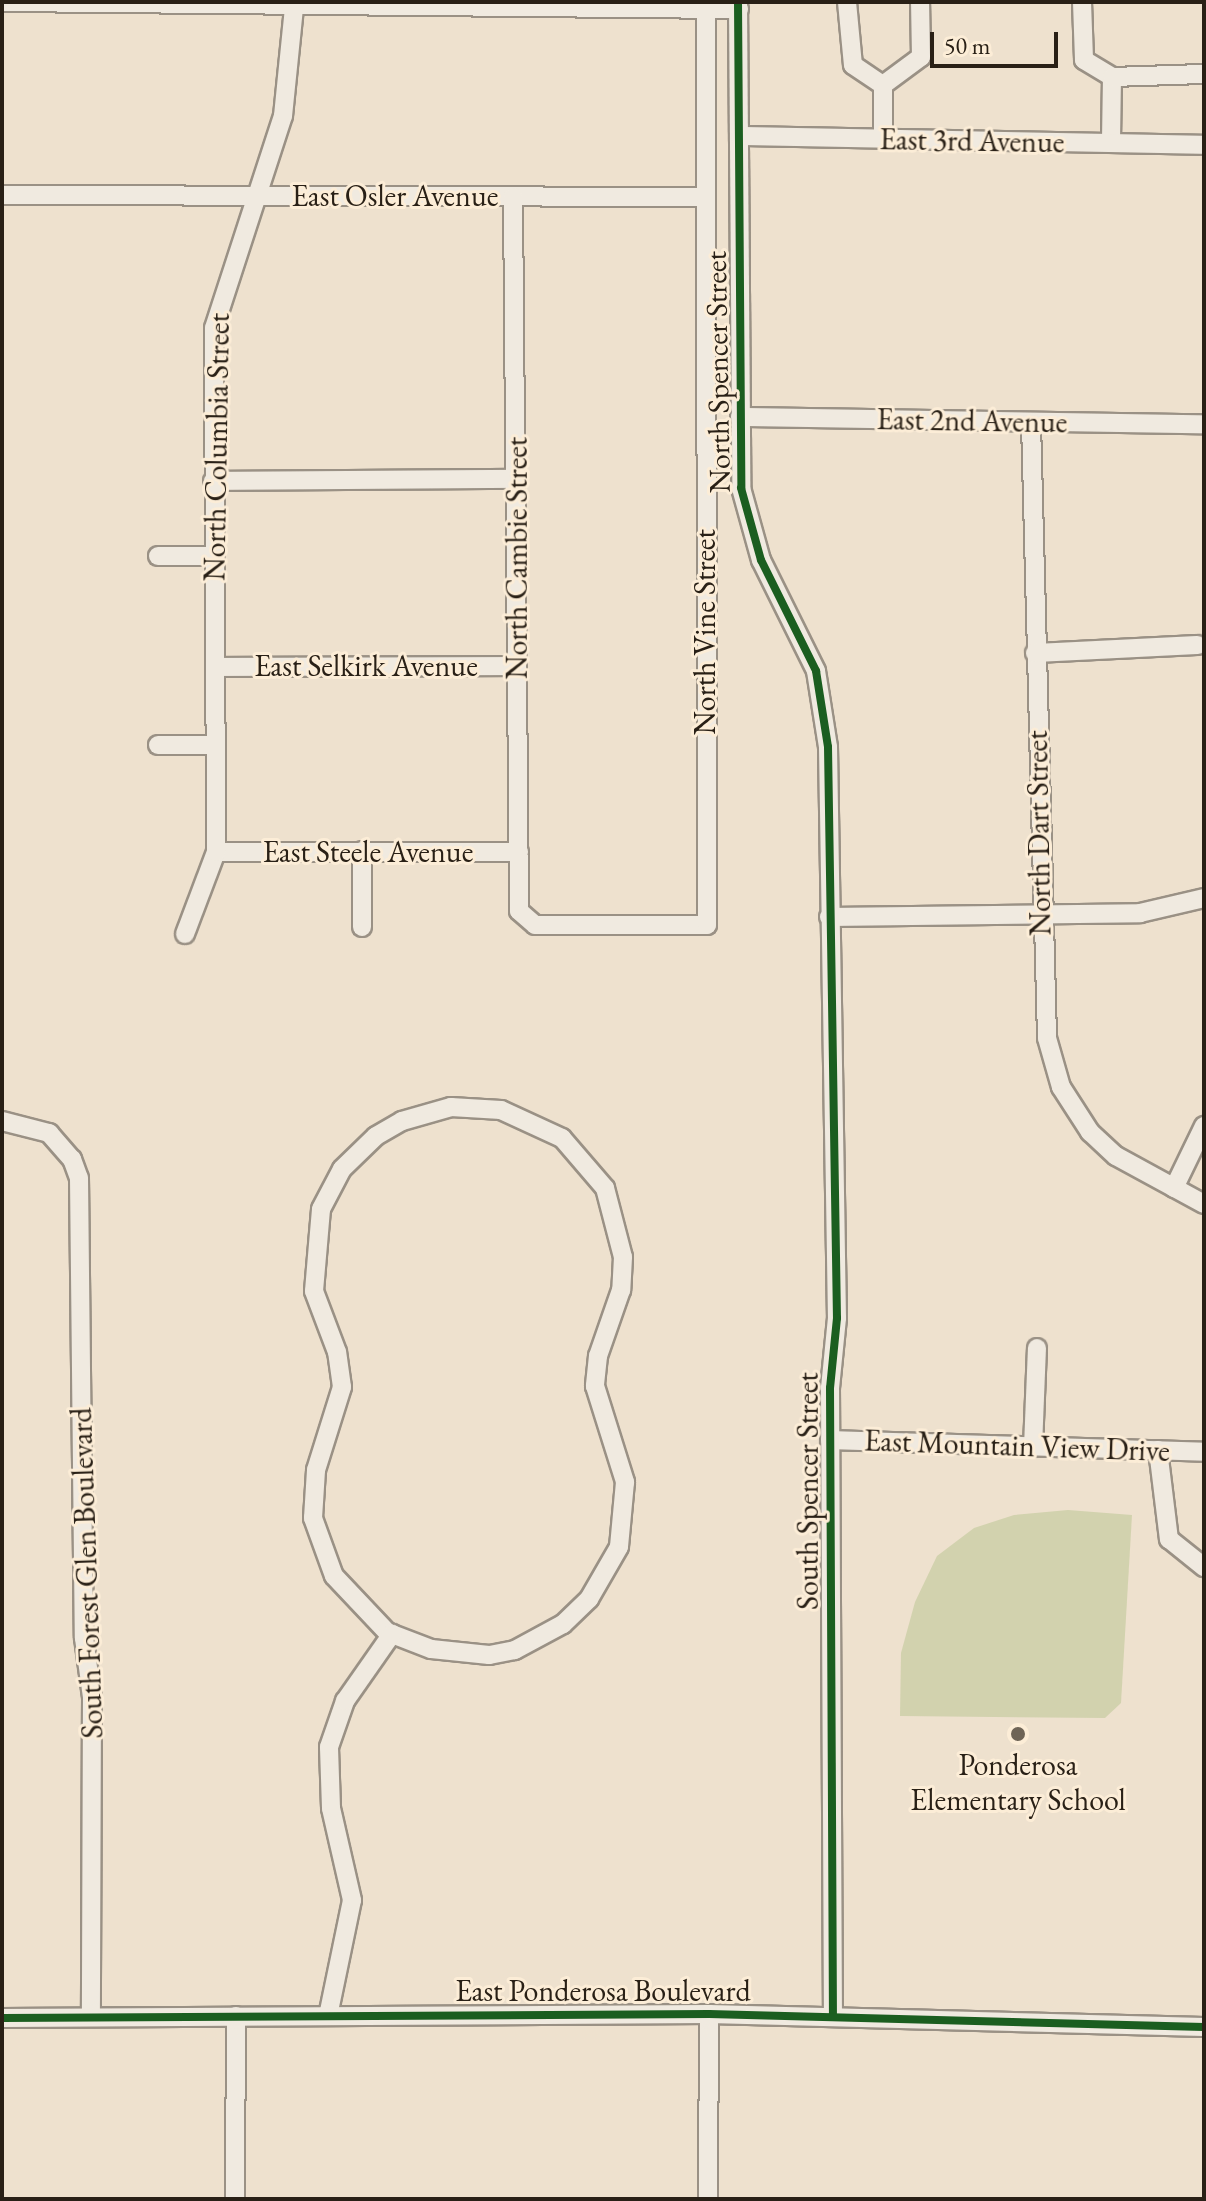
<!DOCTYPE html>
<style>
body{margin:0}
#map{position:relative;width:1206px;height:2201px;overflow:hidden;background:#eee1ce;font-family:"EB Garamond",serif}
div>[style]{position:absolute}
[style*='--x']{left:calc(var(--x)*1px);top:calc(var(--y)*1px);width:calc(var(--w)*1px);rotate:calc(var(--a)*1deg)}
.green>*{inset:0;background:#d2d2ae}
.roads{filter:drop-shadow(2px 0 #9a9185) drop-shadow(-2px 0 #9a9185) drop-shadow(0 2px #9a9185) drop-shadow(0 -2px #9a9185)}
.minor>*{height:18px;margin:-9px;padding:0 9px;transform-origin:9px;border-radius:9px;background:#f0eae0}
.cycleway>*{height:8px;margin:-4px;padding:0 4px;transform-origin:4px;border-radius:4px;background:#1b5e20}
.dots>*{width:22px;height:22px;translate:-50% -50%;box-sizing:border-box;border:4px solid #fcedd7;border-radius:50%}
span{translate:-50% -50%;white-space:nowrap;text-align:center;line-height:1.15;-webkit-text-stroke:6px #fcedd7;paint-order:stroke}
.street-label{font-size:30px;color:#292016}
.poi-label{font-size:30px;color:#292016}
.frame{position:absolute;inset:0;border:4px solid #292016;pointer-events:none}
.scale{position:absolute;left:930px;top:32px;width:128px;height:36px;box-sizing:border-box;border:4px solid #292016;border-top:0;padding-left:10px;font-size:24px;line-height:28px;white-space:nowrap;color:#292016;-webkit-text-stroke:6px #fcedd7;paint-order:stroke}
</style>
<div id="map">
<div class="green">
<i style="clip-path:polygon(1068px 1510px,1132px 1515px,1121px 1703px,1105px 1718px,900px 1716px,901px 1653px,915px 1602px,937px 1556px,974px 1528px,1014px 1515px)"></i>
</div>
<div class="roads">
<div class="minor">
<i style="--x:4;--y:2;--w:735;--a:0.55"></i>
<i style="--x:738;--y:2;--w:486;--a:89.6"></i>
<i style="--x:741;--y:488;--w:75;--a:74.5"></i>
<i style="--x:761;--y:560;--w:124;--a:63.6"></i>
<i style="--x:816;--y:671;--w:77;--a:81"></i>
<i style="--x:828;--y:747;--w:571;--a:89.1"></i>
<i style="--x:837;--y:1318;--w:70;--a:95.7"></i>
<i style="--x:830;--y:1388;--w:629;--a:89.73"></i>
<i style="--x:847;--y:2;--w:63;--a:84.6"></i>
<i style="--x:853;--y:65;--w:36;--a:34"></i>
<i style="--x:1082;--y:2;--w:58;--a:88"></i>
<i style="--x:1084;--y:60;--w:33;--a:31"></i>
<i style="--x:1112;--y:77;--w:66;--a:90.9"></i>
<i style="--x:1112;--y:77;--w:92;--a:-1.9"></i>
<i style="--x:883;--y:85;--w:47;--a:-36.4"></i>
<i style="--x:921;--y:57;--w:55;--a:-91"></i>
<i style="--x:883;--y:85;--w:54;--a:90"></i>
<i style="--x:740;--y:136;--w:464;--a:1.1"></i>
<i style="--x:2;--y:195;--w:702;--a:0.16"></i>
<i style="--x:513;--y:197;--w:714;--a:89.52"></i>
<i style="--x:519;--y:911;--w:21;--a:41"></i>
<i style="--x:535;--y:925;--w:172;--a:0"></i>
<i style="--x:707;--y:925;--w:917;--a:-90.06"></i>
<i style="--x:740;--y:417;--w:464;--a:0.9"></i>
<i style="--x:1031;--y:422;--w:616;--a:88.51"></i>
<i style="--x:1047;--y:1038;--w:51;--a:74.1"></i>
<i style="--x:1061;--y:1087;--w:54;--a:57.2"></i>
<i style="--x:1090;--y:1132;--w:35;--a:43"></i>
<i style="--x:1116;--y:1156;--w:100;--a:28.6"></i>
<i style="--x:213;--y:481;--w:303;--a:-0.4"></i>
<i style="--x:158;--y:556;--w:55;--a:0"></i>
<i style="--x:1035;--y:653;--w:163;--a:-2.8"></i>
<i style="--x:215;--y:667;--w:302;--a:-0.2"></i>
<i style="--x:158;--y:745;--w:58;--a:0"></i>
<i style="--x:362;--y:851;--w:76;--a:90"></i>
<i style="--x:216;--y:852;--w:303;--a:0"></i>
<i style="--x:829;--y:917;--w:311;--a:-0.7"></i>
<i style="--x:1140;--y:913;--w:66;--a:-13.2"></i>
<i style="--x:185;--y:934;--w:88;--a:-69.3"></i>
<i style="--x:216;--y:852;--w:524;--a:-90.22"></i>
<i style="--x:214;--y:328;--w:223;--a:-72"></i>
<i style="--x:283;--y:116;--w:110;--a:-84.2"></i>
<i style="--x:451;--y:1107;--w:50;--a:3.4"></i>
<i style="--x:501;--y:1110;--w:67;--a:24.7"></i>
<i style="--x:562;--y:1138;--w:66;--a:49.3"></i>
<i style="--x:605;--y:1188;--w:71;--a:75.4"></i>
<i style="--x:623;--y:1257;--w:33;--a:93"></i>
<i style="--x:621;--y:1290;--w:70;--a:109.2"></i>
<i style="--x:598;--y:1356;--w:30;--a:96"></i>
<i style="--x:595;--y:1386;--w:101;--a:72.6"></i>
<i style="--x:625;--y:1482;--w:65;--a:95.3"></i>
<i style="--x:619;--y:1547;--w:60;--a:120"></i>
<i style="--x:589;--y:1599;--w:36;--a:136"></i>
<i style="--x:563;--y:1624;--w:55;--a:151.6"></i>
<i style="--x:515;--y:1650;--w:26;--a:169"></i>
<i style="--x:489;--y:1655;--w:58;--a:-174.1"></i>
<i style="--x:431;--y:1649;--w:47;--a:-158.9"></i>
<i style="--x:387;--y:1632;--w:77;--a:-133.4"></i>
<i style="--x:334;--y:1576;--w:62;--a:-109.9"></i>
<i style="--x:313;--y:1518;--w:48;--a:-86.4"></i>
<i style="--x:316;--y:1470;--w:87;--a:-72.6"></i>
<i style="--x:342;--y:1387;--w:35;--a:-98"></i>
<i style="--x:337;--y:1352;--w:65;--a:-110.7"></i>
<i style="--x:314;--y:1291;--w:82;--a:-85.1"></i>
<i style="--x:321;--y:1209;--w:45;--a:-62.3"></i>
<i style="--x:342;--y:1169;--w:47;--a:-44.1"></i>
<i style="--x:376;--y:1136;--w:30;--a:-30"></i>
<i style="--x:402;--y:1121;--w:51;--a:-15.9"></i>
<i style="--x:2;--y:1121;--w:49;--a:14.3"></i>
<i style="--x:49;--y:1133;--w:35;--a:49"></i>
<i style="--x:72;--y:1159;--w:20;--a:70"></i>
<i style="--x:79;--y:1178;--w:460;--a:89.4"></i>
<i style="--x:84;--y:1638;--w:60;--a:82.3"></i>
<i style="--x:92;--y:1697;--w:320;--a:90.2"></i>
<i style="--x:1174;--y:1188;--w:69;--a:-64.2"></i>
<i style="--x:830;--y:1440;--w:374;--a:1.8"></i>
<i style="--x:1033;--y:1447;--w:99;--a:-87.7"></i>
<i style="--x:1158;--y:1450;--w:90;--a:83"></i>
<i style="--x:1169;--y:1539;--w:45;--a:38.7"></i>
<i style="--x:328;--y:2016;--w:118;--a:-78.3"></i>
<i style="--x:352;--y:1900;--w:94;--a:-102.9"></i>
<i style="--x:331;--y:1808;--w:61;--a:-91.9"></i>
<i style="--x:329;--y:1747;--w:49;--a:-70.8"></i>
<i style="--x:345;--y:1701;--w:82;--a:-55"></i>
<i style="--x:2;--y:2018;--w:707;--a:-0.32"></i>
<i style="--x:709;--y:2014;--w:495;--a:1.5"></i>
<i style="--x:235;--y:2199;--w:183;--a:-89.7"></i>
<i style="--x:708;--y:2199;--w:185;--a:-89.7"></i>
</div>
</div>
<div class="cycleway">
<i style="--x:738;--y:2;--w:486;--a:89.6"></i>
<i style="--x:741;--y:488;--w:75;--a:74.5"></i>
<i style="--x:761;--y:560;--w:124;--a:63.6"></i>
<i style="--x:816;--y:671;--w:77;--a:81"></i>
<i style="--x:828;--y:747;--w:571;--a:89.1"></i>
<i style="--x:837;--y:1318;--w:70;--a:95.7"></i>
<i style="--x:830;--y:1388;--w:629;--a:89.73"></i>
<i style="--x:2;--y:2018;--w:707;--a:-0.32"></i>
<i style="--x:709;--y:2014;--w:495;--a:1.5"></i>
</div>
<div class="dots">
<i style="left:1018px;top:1734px;background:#6e6456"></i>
</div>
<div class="street-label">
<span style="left:972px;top:141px;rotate:1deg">East 3rd Avenue</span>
<span style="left:395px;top:196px">East Osler Avenue</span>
<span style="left:718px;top:372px;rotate:-91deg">North Spencer Street</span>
<span style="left:972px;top:421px;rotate:1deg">East 2nd Avenue</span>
<span style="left:217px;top:447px;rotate:-89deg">North Columbia Street</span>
<span style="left:517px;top:558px;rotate:-90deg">North Cambie Street</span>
<span style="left:705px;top:632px;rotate:-90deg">North Vine Street</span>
<span style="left:366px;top:666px">East Selkirk Avenue</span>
<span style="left:1039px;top:833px;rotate:-91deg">North Dart Street</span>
<span style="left:368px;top:852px">East Steele Avenue</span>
<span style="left:1017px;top:1446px;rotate:2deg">East Mountain View Drive</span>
<span style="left:808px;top:1491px;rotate:-90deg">South Spencer Street</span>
<span style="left:87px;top:1573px;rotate:-92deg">South Forest Glen Boulevard</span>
<span style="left:603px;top:1991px">East Ponderosa Boulevard</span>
</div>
<div class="poi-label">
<span style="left:1018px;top:1782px">Ponderosa<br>Elementary School</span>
</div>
<div class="frame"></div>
<div class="scale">50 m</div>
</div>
